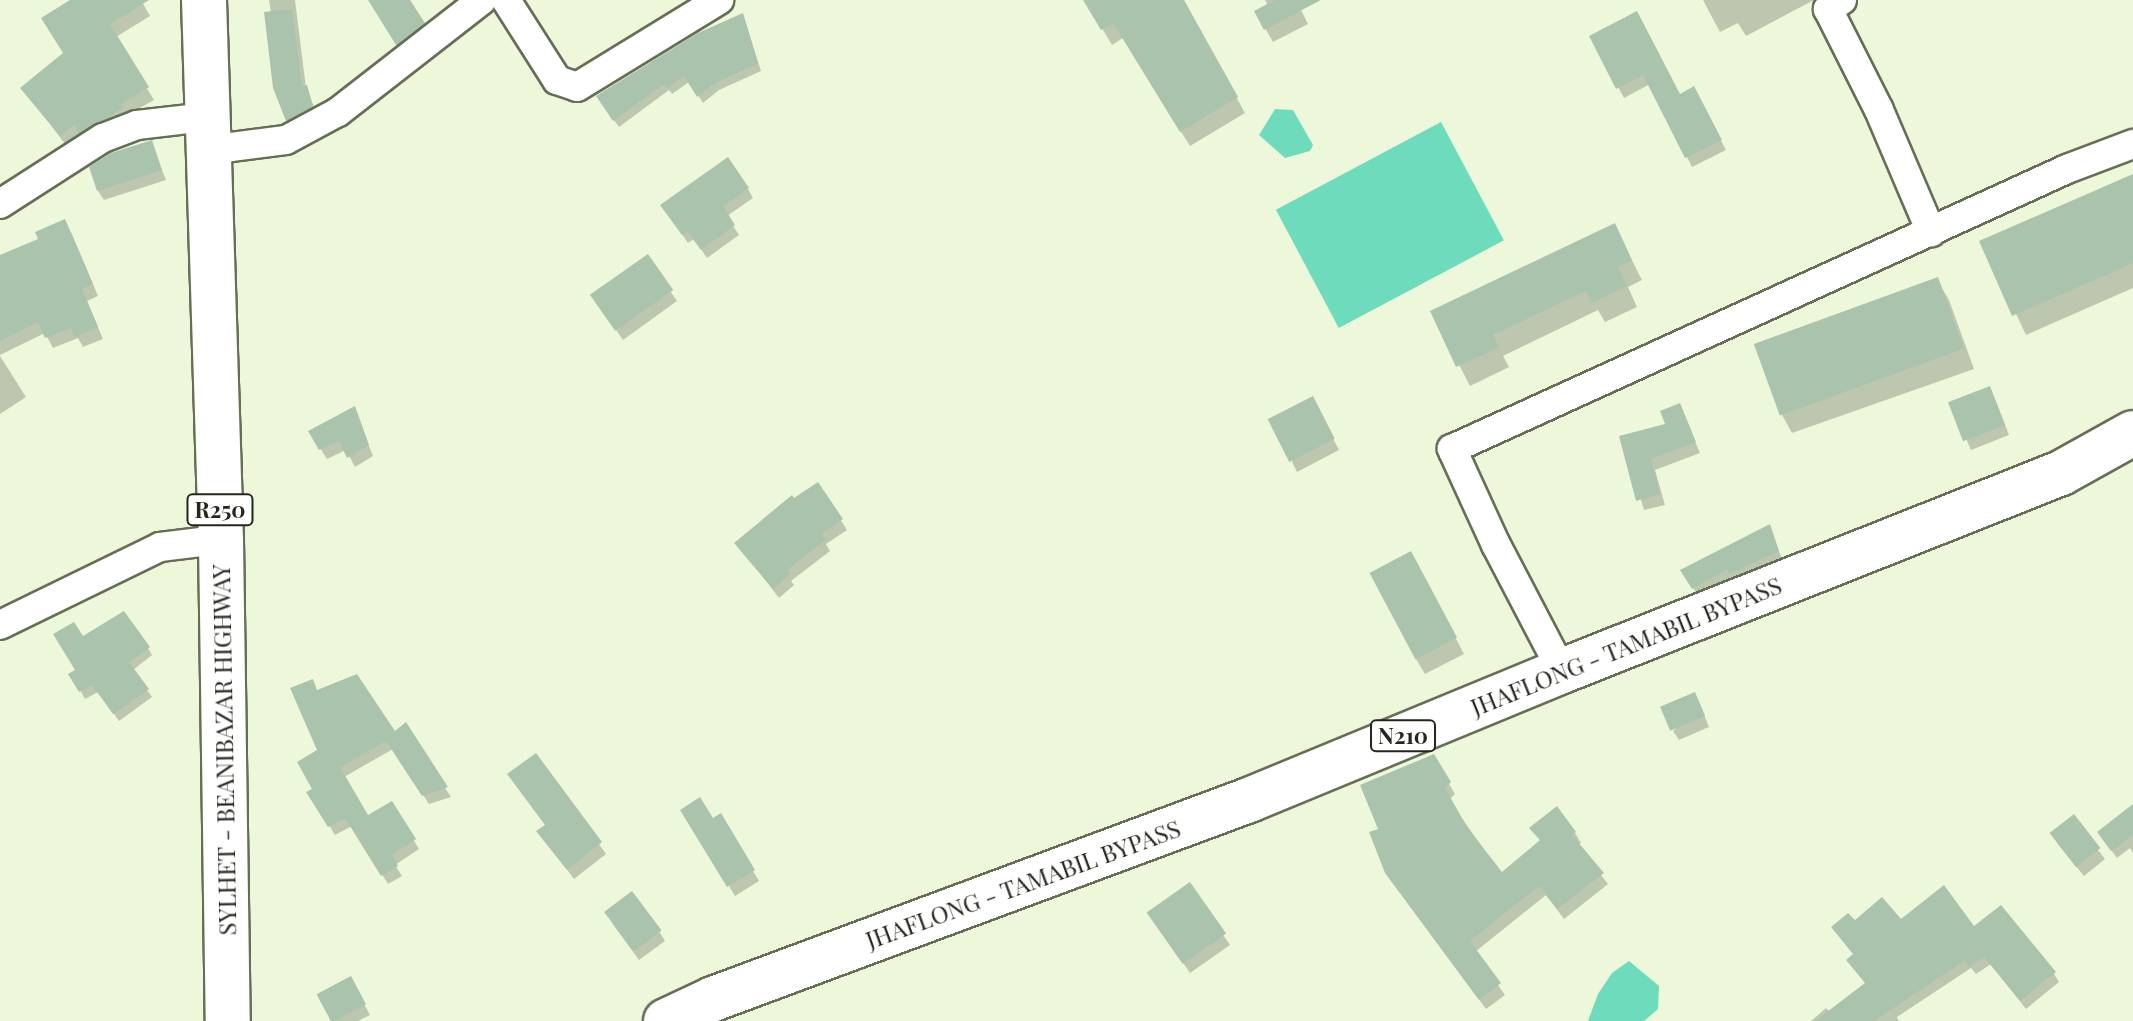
<!DOCTYPE html>
<style>
body{margin:0}
#map{position:relative;width:2133px;height:1021px;overflow:hidden;background:#edf8db;font-family:"Playfair Display",serif}
div>[style]{position:absolute}
[style*='--x']{left:calc(var(--x)*1px);top:calc(var(--y)*1px);width:calc(var(--w)*1px);rotate:calc(var(--a)*1deg)}
.water>*{inset:0;background:#6edbbc;transform-origin:0 0}
.shadow>*{inset:0;background:#0003}
.building>*{inset:0;background:#aac3ad;transform-origin:0 0}
.roads{filter:drop-shadow(2px 0 #656f55) drop-shadow(-2px 0 #656f55) drop-shadow(0 2px #656f55) drop-shadow(0 -2px #656f55)}
.street>*{height:28px;margin:-14px;padding:0 14px;transform-origin:14px;border-radius:14px;background:#fff}
.primary>*{height:44px;margin:-22px;padding:0 22px;transform-origin:22px;border-radius:22px;background:#fff}
.highway>*{height:44px;margin:-22px;padding:0 22px;transform-origin:22px;border-radius:22px;background:#fff}
span{translate:-50% -50%;white-space:nowrap;text-align:center;line-height:1.15;-webkit-text-stroke:8px #fff;paint-order:stroke}
.shield-label span{padding:2px 6px;background:#fff;border:2px solid;border-radius:6px;-webkit-text-stroke-width:0}
.shield-label{font-size:22px;color:#23271c;font-weight:700}
.street-label{font-size:24px;color:#23271c}
</style>
<div id="map">
<div class="water">
<i style="clip-path:polygon(1275px 109px,1293px 110px,1313px 145px,1310px 151px,1285px 158px,1259px 135px)"></i>
<i style="left:1441px;top:122px;width:134px;height:187px;rotate:62deg"></i>
<i style="clip-path:polygon(1629px 961px,1659px 986px,1658px 1009px,1644px 1021px,1588px 1021px,1598px 994px,1612px 973px)"></i>
</div>
<div class="shadow">
<i style="clip-path:polygon(74px 0,141px 0,150px 16px,116px 37px,154px 100px,68px 148px,23px 88px,65px 54px)"></i>
<i style="clip-path:polygon(269px 0,295px 0,306px 88px,319px 119px,295px 132px,288px 120px)"></i>
<i style="clip-path:polygon(369px 0,410px 0,428px 32px,402px 52px)"></i>
<i style="clip-path:polygon(1085px 0,1183px 0,1245px 113px,1190px 146px,1123px 38px,1112px 45px)"></i>
<i style="clip-path:polygon(1265px 0,1296px 0,1308px 24px,1273px 42px,1256px 12px,1268px 6px)"></i>
<i style="clip-path:polygon(1703px 0,1814px 0,1746px 36px,1738px 23px,1720px 32px)"></i>
<i style="clip-path:polygon(743px 15px,761px 71px,719px 90px,703px 103px,689px 82px,672px 94px,669px 90px,619px 127px,602px 104px)"></i>
<i style="clip-path:polygon(1591px 37px,1680px 96px,1699px 99px,1726px 150px,1692px 167px,1650px 84px,1624px 98px)"></i>
<i style="clip-path:polygon(151px 143px,166px 180px,104px 200px,98px 191px)"></i>
<i style="clip-path:polygon(2133px 176px,2133px 288px,2026px 335px,1982px 242px)"></i>
<i style="clip-path:polygon(748px 189px,753px 198px,727px 216px,739px 235px,707px 258px,694px 239px,688px 243px,668px 214px)"></i>
<i style="clip-path:polygon(1614px 225px,1642px 280px,1628px 287px,1637px 307px,1605px 322px,1598px 310px,1503px 356px,1509px 367px,1470px 386px,1432px 312px)"></i>
<i style="clip-path:polygon(71px 232px,98px 296px,87px 301px,103px 339px,83px 347px,78px 338px,53px 348px,45px 333px,0 355px,0 257px)"></i>
<i style="clip-path:polygon(647px 257px,677px 301px,623px 340px,599px 305px)"></i>
<i style="clip-path:polygon(1937px 280px,1949px 300px,1974px 369px,1792px 433px,1781px 413px)"></i>
<i style="clip-path:polygon(0 356px,26px 397px,0 414px)"></i>
<i style="clip-path:polygon(1312px 399px,1339px 450px,1297px 472px,1292px 462px)"></i>
<i style="clip-path:polygon(1995px 399px,2009px 435px,1971px 450px,1951px 404px)"></i>
<i style="clip-path:polygon(1679px 405px,1700px 453px,1655px 470px,1665px 505px,1644px 510px,1622px 438px,1668px 426px)"></i>
<i style="clip-path:polygon(354px 409px,373px 456px,355px 467px,346px 450px,327px 459px,310px 432px)"></i>
<i style="clip-path:polygon(818px 484px,847px 530px,826px 544px,830px 551px,791px 581px,794px 585px,779px 598px,737px 543px)"></i>
<i style="clip-path:polygon(1770px 527px,1782px 559px,1736px 581px,1733px 576px,1698px 596px,1683px 571px)"></i>
<i style="clip-path:polygon(1419px 568px,1464px 654px,1425px 674px,1416px 659px)"></i>
<i style="clip-path:polygon(82px 639px,148px 648px,152px 655px,133px 670px,152px 697px,119px 721px,98px 692px,85px 699px,71px 674px,77px 671px)"></i>
<i style="clip-path:polygon(318px 692px,395px 733px,405px 725px,451px 797px,429px 804px,393px 749px,344px 777px,368px 818px,391px 803px,419px 849px,395px 865px,402px 876px,388px 884px,352px 826px,335px 835px,309px 793px,315px 789px,320px 751px)"></i>
<i style="clip-path:polygon(1700px 705px,1709px 727px,1679px 740px,1673px 731px)"></i>
<i style="clip-path:polygon(536px 755px,606px 854px,574px 879px,539px 832px,546px 826px)"></i>
<i style="clip-path:polygon(1433px 757px,1455px 794px,1449px 800px,1502px 875px,1541px 842px,1532px 828px,1575px 833px,1581px 843px,1578px 845px,1608px 884px,1564px 919px,1546px 895px,1475px 952px,1505px 995px,1486px 1009px,1394px 884px,1380px 830px)"></i>
<i style="clip-path:polygon(2133px 807px,2133px 853px,2130px 848px,2117px 858px,2104px 840px)"></i>
<i style="clip-path:polygon(683px 810px,712px 821px,720px 816px,759px 881px,735px 896px)"></i>
<i style="clip-path:polygon(2073px 817px,2105px 859px,2084px 876px,2057px 843px)"></i>
<i style="clip-path:polygon(1189px 885px,1230px 945px,1190px 973px,1155px 922px)"></i>
<i style="clip-path:polygon(1900px 922px,1974px 928px,2054px 974px,2059px 982px,2026px 1009px,1991px 964px,1976px 974px,1971px 968px,1897px 1017px,1899px 1021px,1811px 1021px,1826px 1008px,1830px 1012px,1867px 985px,1855px 956px,1854px 923px)"></i>
<i style="clip-path:polygon(612px 923px,659px 931px,665px 941px,639px 960px)"></i>
<i style="clip-path:polygon(350px 978px,370px 1015px,358px 1021px,332px 1021px,318px 995px)"></i>
</div>
<div class="building">
<i style="clip-path:polygon(70px 0,149px 0,110px 24px,149px 87px,121px 104px,123px 107px,106px 119px,78px 134px,75px 124px,60px 136px,20px 88px,63px 53px,41px 18px)"></i>
<i style="clip-path:polygon(368px 0,410px 0,425px 23px,396px 45px)"></i>
<i style="clip-path:polygon(1083px 0,1184px 0,1238px 97px,1180px 132px,1113px 23px,1101px 30px)"></i>
<i style="clip-path:polygon(1275px 0,1321px 0,1264px 30px,1254px 11px)"></i>
<i style="clip-path:polygon(292px 9px,302px 86px,307px 85px,313px 106px,286px 121px,273px 88px,264px 12px)"></i>
<i style="clip-path:polygon(1637px 11px,1680px 94px,1694px 86px,1722px 140px,1685px 158px,1643px 75px,1616px 89px,1589px 36px)"></i>
<i style="clip-path:polygon(743px 13px,758px 63px,715px 83px,697px 97px,684px 76px,667px 88px,664px 84px,613px 121px,596px 96px,698px 33px)"></i>
<i style="clip-path:polygon(152px 140px,162px 170px,97px 191px,89px 167px,111px 153px)"></i>
<i style="clip-path:polygon(728px 157px,749px 188px,723px 206px,735px 225px,701px 250px,687px 231px,682px 235px,660px 205px)"></i>
<i style="clip-path:polygon(2133px 174px,2133px 263px,2012px 316px,1979px 241px)"></i>
<i style="clip-path:polygon(65px 219px,93px 284px,82px 289px,98px 327px,75px 337px,71px 328px,45px 338px,38px 322px,0 341px,0 255px,38px 239px,35px 232px)"></i>
<i style="clip-path:polygon(1615px 223px,1632px 260px,1618px 267px,1627px 286px,1592px 303px,1586px 291px,1493px 335px,1499px 347px,1456px 367px,1430px 311px)"></i>
<i style="left:648px;top:254px;width:44px;height:71px;rotate:55deg"></i>
<i style="left:1938px;top:277px;width:76px;height:196px;rotate:70deg"></i>
<i style="left:1990px;top:386px;width:42px;height:45px;rotate:69deg"></i>
<i style="left:1313px;top:396px;width:48px;height:51px;rotate:63deg"></i>
<i style="clip-path:polygon(1680px 403px,1696px 442px,1651px 459px,1660px 494px,1636px 501px,1619px 436px,1665px 424px,1660px 411px)"></i>
<i style="clip-path:polygon(355px 406px,369px 445px,347px 458px,339px 441px,319px 450px,308px 431px)"></i>
<i style="clip-path:polygon(818px 482px,843px 519px,821px 534px,826px 540px,787px 570px,790px 574px,773px 589px,734px 543px,792px 495px,794px 498px)"></i>
<i style="clip-path:polygon(1770px 524px,1779px 551px,1729px 574px,1727px 569px,1692px 589px,1680px 570px)"></i>
<i style="left:1411px;top:551px;width:98px;height:47px;rotate:62deg"></i>
<i style="clip-path:polygon(124px 611px,150px 647px,129px 662px,149px 689px,113px 714px,92px 685px,79px 692px,68px 674px,75px 670px,53px 634px,74px 622px,83px 636px)"></i>
<i style="clip-path:polygon(357px 674px,395px 731px,406px 722px,448px 787px,422px 796px,386px 741px,340px 767px,368px 815px,392px 801px,416px 839px,392px 855px,398px 866px,381px 876px,345px 818px,328px 827px,306px 792px,312px 789px,297px 762px,317px 750px,290px 688px,313px 679px,317px 690px)"></i>
<i style="left:1695px;top:692px;width:26px;height:38px;rotate:67deg"></i>
<i style="clip-path:polygon(536px 753px,602px 842px,567px 870px,536px 831px,545px 825px,507px 774px)"></i>
<i style="clip-path:polygon(1434px 754px,1451px 782px,1445px 788px,1467px 827px,1502px 872px,1540px 840px,1529px 828px,1557px 806px,1576px 832px,1572px 835px,1604px 873px,1557px 909px,1539px 886px,1470px 941px,1501px 983px,1479px 1000px,1385px 873px,1369px 832px,1378px 829px,1360px 785px)"></i>
<i style="clip-path:polygon(700px 797px,713px 818px,721px 813px,755px 870px,727px 887px,680px 810px)"></i>
<i style="clip-path:polygon(2133px 804px,2133px 835px,2111px 851px,2097px 832px)"></i>
<i style="left:2074px;top:814px;width:43px;height:31px;rotate:52deg"></i>
<i style="left:1190px;top:882px;width:63px;height:53px;rotate:55deg"></i>
<i style="clip-path:polygon(1944px 885px,1974px 926px,2001px 905px,2056px 972px,2020px 1001px,1984px 957px,1969px 967px,1965px 960px,1874px 1021px,1815px 1021px,1865px 983px,1846px 960px,1853px 954px,1831px 927px,1848px 913px,1855px 920px,1882px 897px,1901px 919px)"></i>
<i style="left:632px;top:891px;width:49px;height:35px;rotate:53deg"></i>
<i style="left:351px;top:976px;width:32px;height:39px;rotate:62deg"></i>
</div>
<div class="roads">
<div class="street">
<i style="--x:506;--y:0;--w:95;--a:57.5"></i>
<i style="--x:557;--y:80;--w:21;--a:19"></i>
<i style="--x:577;--y:87;--w:167;--a:-31.5"></i>
<i style="--x:1842;--y:0;--w:17;--a:147"></i>
<i style="--x:1828;--y:9;--w:113;--a:63.2"></i>
<i style="--x:1879;--y:110;--w:133;--a:66.9"></i>
<i style="--x:209;--y:154;--w:23;--a:-18"></i>
<i style="--x:231;--y:147;--w:55;--a:-7.3"></i>
<i style="--x:286;--y:140;--w:59;--a:-28.3"></i>
<i style="--x:338;--y:112;--w:182;--a:-37.9"></i>
<i style="--x:0;--y:204;--w:122;--a:-32.7"></i>
<i style="--x:103;--y:138;--w:36;--a:-21"></i>
<i style="--x:137;--y:125;--w:51;--a:-6.7"></i>
<i style="--x:0;--y:625;--w:178;--a:-26"></i>
<i style="--x:160;--y:547;--w:41;--a:-7"></i>
<i style="--x:1562;--y:671;--w:142;--a:-117.6"></i>
<i style="--x:1496;--y:545;--w:106;--a:-114.6"></i>
<i style="--x:1452;--y:449;--w:676;--a:-24.48"></i>
<i style="--x:2067;--y:169;--w:71;--a:-20.7"></i>
</div>
<div class="primary">
<i style="--x:204;--y:0;--w:540;--a:88.2"></i>
<i style="--x:221;--y:540;--w:481;--a:89.2"></i>
</div>
<div class="highway">
<i style="--x:666;--y:1021;--w:52;--a:-25.1"></i>
<i style="--x:713;--y:999;--w:572;--a:-20.37"></i>
<i style="--x:1249;--y:800;--w:339;--a:-22.4"></i>
<i style="--x:1562;--y:671;--w:537;--a:-21.64"></i>
<i style="--x:2061;--y:473;--w:82;--a:-29.1"></i>
</div>
</div>
<div class="shield-label">
<span style="left:220px;top:510px">R250</span>
<span style="left:1403px;top:736px">N210</span>
</div>
<div class="street-label">
<span style="left:1626px;top:646px;rotate:-22deg">JHAFLONG - TAMABIL BYPASS</span>
<span style="left:224px;top:750px;rotate:-91deg">SYLHET - BEANIBAZAR HIGHWAY</span>
<span style="left:1023px;top:884px;rotate:-20deg">JHAFLONG - TAMABIL BYPASS</span>
</div>
</div>
